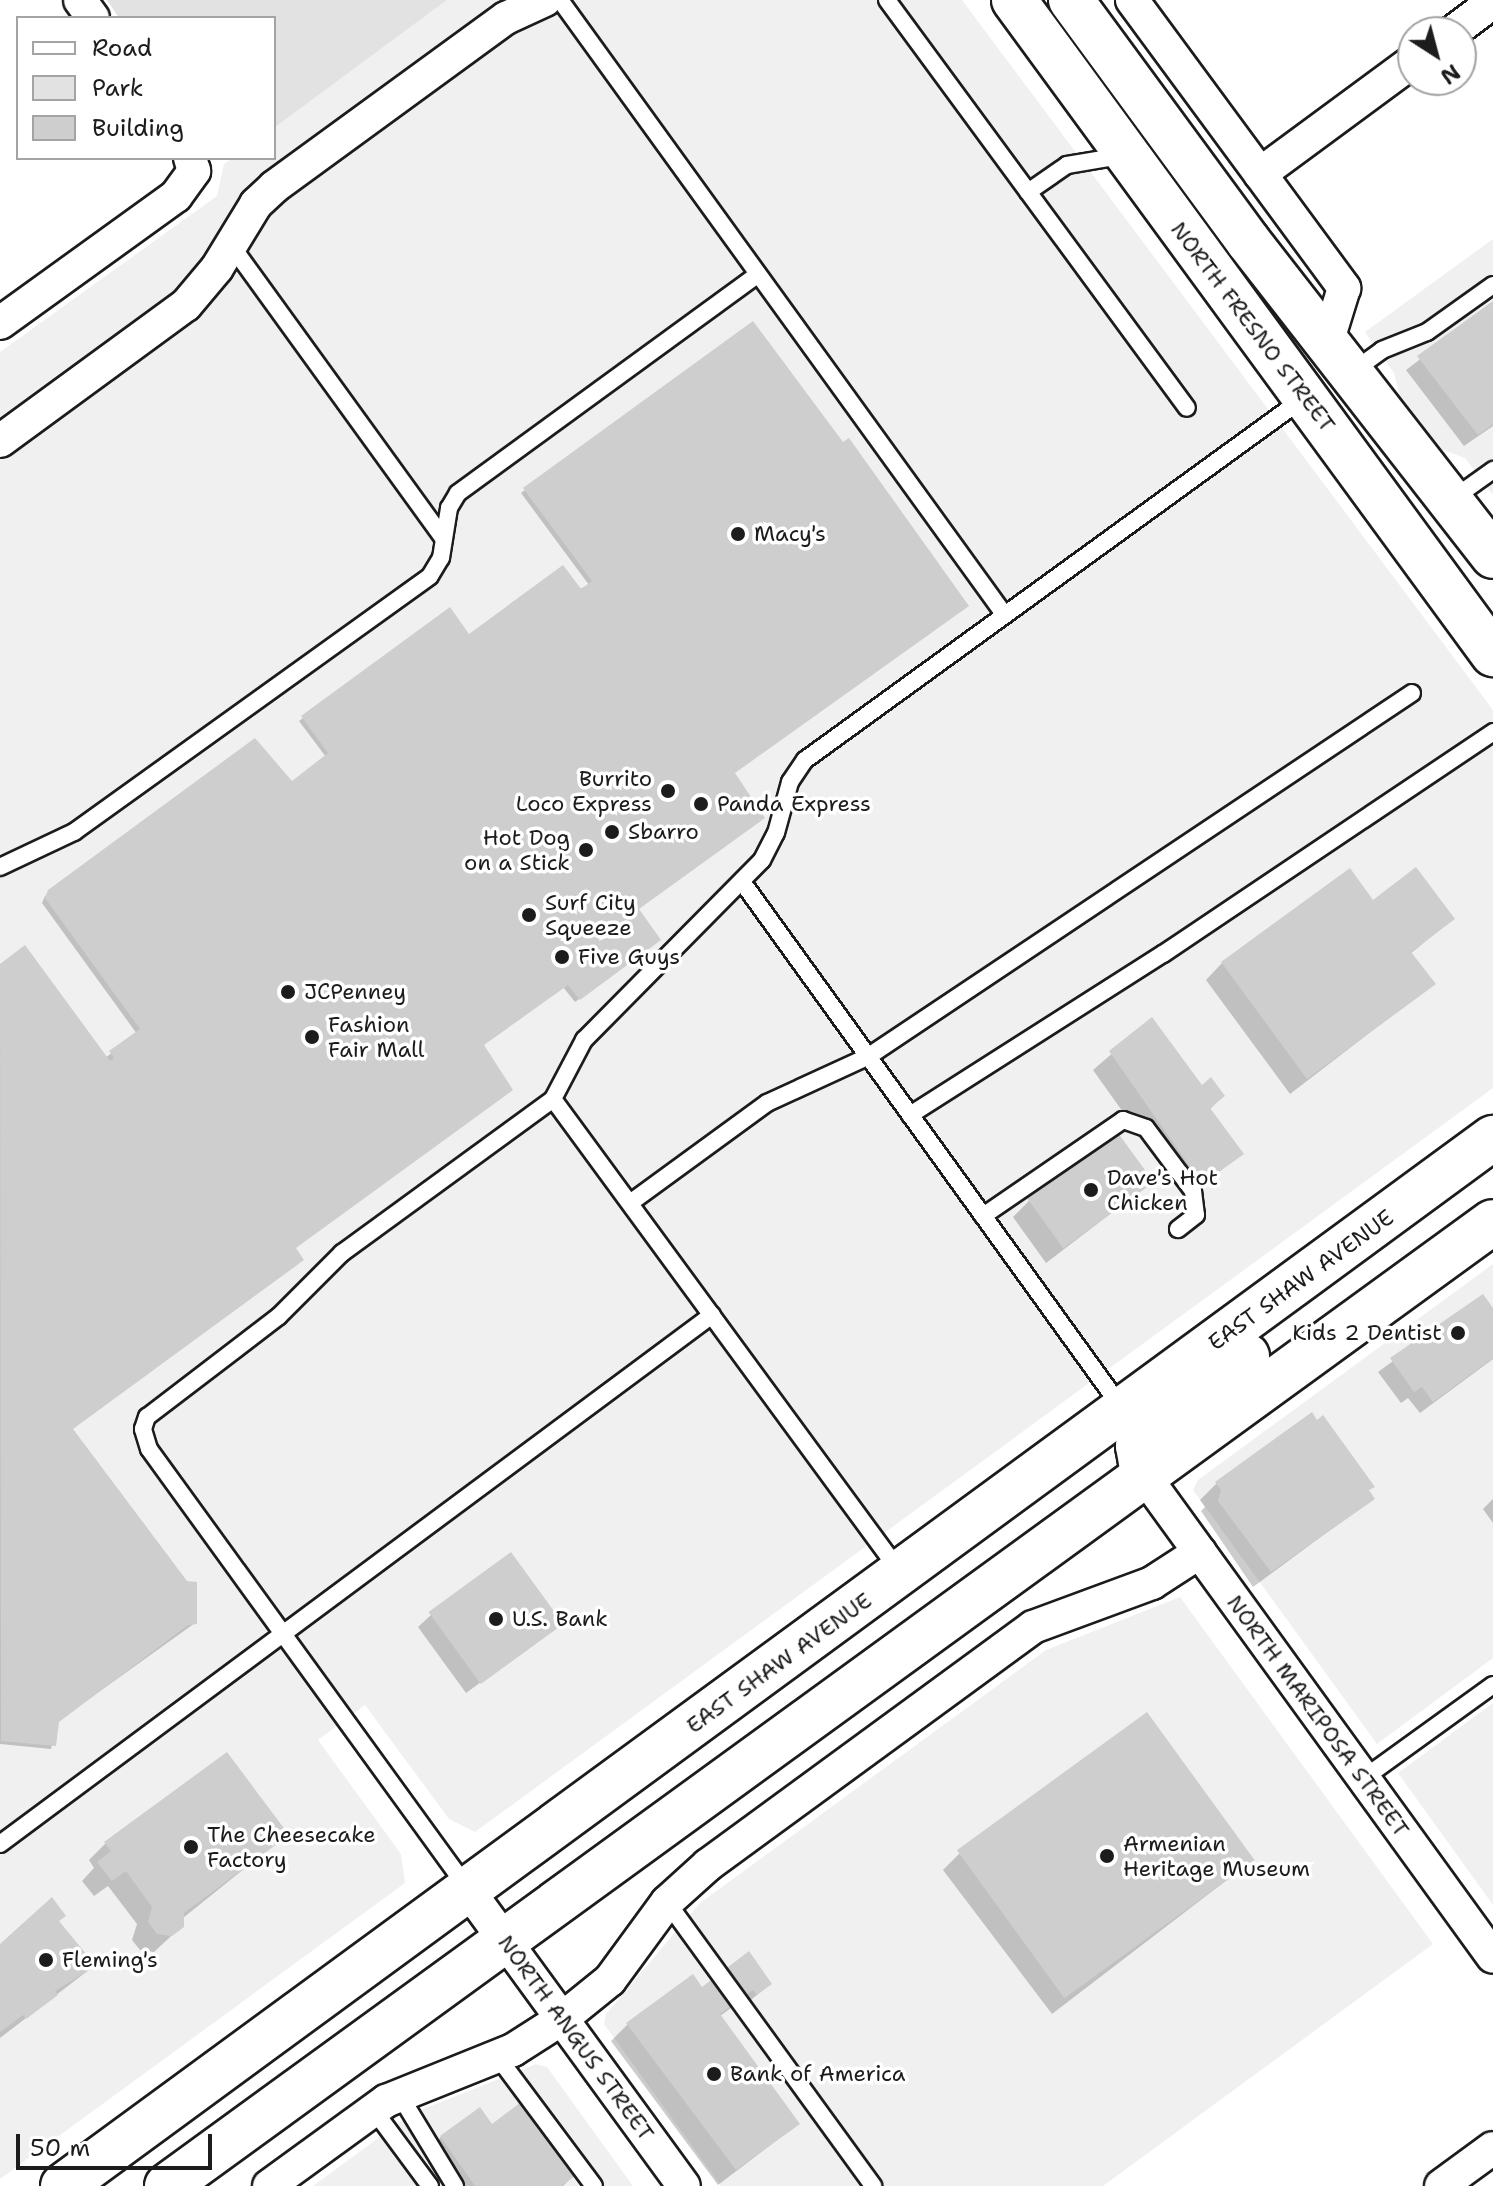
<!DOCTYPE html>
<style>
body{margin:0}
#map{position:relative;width:1493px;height:2186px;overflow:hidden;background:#fff;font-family:"Shantell Sans",sans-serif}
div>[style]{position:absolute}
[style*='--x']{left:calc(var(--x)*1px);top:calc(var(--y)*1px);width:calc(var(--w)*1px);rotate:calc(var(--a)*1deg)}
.built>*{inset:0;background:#f0f0f0}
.green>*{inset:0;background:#e2e2e2}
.shadow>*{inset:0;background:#0003}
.building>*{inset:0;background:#cecece;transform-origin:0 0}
.roads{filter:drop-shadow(2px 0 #1c1c1c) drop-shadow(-2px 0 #1c1c1c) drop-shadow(0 2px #1c1c1c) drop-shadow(0 -2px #1c1c1c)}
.lane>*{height:16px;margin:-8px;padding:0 8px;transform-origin:8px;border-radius:8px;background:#fff}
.street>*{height:32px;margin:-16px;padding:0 16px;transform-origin:16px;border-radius:16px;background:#fff}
.secondary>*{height:44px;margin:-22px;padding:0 22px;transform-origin:22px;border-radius:22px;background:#fff}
.primary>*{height:44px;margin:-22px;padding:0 22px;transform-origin:22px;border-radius:22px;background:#fff}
.dots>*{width:22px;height:22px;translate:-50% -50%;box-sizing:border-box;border:4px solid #fff;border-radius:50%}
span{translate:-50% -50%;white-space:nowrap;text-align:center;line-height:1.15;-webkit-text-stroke:7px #fff;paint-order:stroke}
.street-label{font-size:22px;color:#1c1c1c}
.poi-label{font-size:22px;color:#1c1c1c}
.left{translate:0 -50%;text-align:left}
.right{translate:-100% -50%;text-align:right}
.legend{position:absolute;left:16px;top:16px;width:260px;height:144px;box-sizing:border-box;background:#fff;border:2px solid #a4a4a4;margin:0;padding:10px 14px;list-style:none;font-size:24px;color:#1c1c1c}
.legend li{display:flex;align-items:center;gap:16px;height:40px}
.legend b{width:40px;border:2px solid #a4a4a4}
.north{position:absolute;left:1397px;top:16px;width:80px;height:80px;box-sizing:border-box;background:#fff;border:2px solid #a4a4a4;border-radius:50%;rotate:144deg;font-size:22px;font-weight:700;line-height:32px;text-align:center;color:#1c1c1c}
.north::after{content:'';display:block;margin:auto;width:28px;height:36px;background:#1c1c1c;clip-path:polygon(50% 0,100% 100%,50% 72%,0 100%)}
.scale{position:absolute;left:16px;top:2134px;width:196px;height:36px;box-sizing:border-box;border:4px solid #1c1c1c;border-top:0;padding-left:10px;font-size:24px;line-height:28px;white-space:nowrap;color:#1c1c1c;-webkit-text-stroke:6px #fff;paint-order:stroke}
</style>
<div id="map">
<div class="built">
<i style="clip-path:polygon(447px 0,962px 0,1493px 710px,1493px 1088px,475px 1832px,449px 1819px,365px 1705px,318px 1740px,401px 1854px,405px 1883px,0 2179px,0 352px,217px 196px,224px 164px,233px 158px,274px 158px,274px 128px)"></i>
<i style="clip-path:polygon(1493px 239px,1493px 495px,1465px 458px,1438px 448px,1400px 396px,1394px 373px,1365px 332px)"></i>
<i style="clip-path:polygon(1493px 1264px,1493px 1658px,1377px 1744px,1193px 1490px,1198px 1480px)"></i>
<i style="clip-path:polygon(1180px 1597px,1433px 1944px,1103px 2186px,721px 2186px,604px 2024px,606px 2014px,700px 1903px,1046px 1650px)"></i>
<i style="clip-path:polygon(1493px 1703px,1493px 1905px,1398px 1773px)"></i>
<i style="clip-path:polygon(536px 2064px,547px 2067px,633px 2186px,313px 2186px,411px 2114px)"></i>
</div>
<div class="green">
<i style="clip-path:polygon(107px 0,447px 0,274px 128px,274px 18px,119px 18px)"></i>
</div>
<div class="shadow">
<i style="clip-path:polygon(1493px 304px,1493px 426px,1464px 446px,1406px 370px)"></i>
<i style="clip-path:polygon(752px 324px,733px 773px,637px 909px,655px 943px,575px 1002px,563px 987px,482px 1045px,294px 1249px,71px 1429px,195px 1623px,57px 1722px,51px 1749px,0 1744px,0 966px,25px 948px,105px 1058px,137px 1034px,42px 903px,45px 896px,292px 784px,326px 757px,299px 721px,449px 610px,469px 636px,589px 585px,521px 493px)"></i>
<i style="clip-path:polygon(1373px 903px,1453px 919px,1410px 954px,1433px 984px,1290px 1094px,1206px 980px,1222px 963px)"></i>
<i style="clip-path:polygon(1152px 1019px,1202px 1088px,1223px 1096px,1209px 1110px,1241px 1154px,1185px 1199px,1093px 1070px)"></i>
<i style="clip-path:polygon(1152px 1182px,1046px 1263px,1013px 1217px,1030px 1200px)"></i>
<i style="clip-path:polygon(1482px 1296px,1493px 1311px,1493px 1359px,1420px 1413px,1408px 1398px,1401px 1403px,1378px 1372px)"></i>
<i style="clip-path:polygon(1216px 1484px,1367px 1492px,1372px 1499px,1253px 1587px,1201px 1511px,1205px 1507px,1200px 1500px)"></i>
<i style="clip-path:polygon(1493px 1499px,1493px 1523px,1483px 1509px)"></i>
<i style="clip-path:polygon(431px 1615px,561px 1624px,466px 1693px,418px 1627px)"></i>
<i style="clip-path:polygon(286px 1835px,183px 1918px,182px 1926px,154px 1952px,140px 1950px,132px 1940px,137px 1924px,108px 1886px,94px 1896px,82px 1881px,94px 1868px,89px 1860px,106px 1843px)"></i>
<i style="clip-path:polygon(960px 1853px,1253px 1860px,1052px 2014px,943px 1870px)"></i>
<i style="clip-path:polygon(52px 1900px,57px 1922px,94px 1966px,0 2038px,0 1945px)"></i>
<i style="clip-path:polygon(770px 1984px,739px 2010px,735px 2005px,720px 2016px,798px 2124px,718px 2185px,611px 2041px,627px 2025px,702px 1990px)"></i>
<i style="clip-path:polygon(491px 2127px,575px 2174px,563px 2186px,447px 2186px,425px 2154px,441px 2137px)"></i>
</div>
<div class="building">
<i style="clip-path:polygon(1493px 301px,1493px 424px,1478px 435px,1417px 356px)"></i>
<i style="clip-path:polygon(753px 321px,843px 442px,849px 438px,969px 606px,735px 773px,765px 818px,639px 909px,661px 940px,580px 1000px,568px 985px,484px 1045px,513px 1090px,296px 1248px,304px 1260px,73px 1429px,187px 1581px,197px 1582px,197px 1624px,188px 1625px,59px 1722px,56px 1746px,1px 1741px,0 964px,25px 945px,110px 1061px,114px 1058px,109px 1051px,140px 1029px,45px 898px,48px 890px,255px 738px,292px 781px,328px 753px,301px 716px,450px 607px,469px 634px,563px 565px,581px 589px,592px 581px,523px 488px)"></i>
<i style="clip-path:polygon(1416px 867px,1455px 919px,1411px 952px,1436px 984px,1307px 1079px,1221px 962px,1350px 868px,1373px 900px)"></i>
<i style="clip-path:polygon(1152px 1017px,1202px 1085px,1211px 1077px,1225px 1096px,1210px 1108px,1244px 1154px,1202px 1184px,1109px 1051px)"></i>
<i style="left:1118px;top:1133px;width:61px;height:112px;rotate:54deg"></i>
<i style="clip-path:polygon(1483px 1294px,1493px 1308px,1493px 1358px,1433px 1402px,1422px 1387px,1414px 1392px,1390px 1358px)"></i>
<i style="clip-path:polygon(1312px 1412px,1317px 1420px,1323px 1415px,1375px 1487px,1369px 1490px,1375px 1499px,1271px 1572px,1218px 1501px,1221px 1490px,1215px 1482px)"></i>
<i style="left:511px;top:1552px;width:89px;height:102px;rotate:54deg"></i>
<i style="left:1147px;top:1712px;width:183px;height:235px;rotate:54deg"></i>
<i style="clip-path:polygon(227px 1752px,289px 1835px,184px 1913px,184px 1927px,172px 1936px,157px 1934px,148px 1922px,152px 1907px,126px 1871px,112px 1881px,97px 1862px,111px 1851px,104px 1842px)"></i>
<i style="clip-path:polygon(52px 1897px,66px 1916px,59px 1921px,96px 1966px,55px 1991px,58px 1995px,26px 2019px,23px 2015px,0 2032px,0 1944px)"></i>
<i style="clip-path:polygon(749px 1951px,772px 1984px,757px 1995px,753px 1990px,720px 2014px,800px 2124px,736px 2170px,626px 2023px,693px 1974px,702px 1987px)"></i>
<i style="clip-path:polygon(525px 2099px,578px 2174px,561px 2186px,475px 2186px,440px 2136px,480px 2107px,492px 2124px)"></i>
</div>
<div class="roads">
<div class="lane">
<i style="--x:560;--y:0;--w:758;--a:54.13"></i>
<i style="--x:887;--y:0;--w:506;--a:53.67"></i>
<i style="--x:1028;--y:192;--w:47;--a:-34.7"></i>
<i style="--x:1067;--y:165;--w:55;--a:-9.5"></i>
<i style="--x:231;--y:245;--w:362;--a:54.1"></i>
<i style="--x:1352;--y:372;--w:37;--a:-36"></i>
<i style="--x:1382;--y:350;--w:48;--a:-21.8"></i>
<i style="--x:1427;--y:332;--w:81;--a:-35.5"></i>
<i style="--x:1451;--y:500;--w:52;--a:-35.5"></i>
<i style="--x:0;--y:867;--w:82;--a:-25.3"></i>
<i style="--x:74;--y:832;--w:438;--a:-35.7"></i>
<i style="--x:430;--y:576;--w:21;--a:-59"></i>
<i style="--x:441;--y:558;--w:51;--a:-80.9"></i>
<i style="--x:449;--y:508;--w:17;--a:-59"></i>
<i style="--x:458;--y:493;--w:371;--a:-36.1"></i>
<i style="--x:743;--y:883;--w:646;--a:54.19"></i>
<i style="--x:553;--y:1099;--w:587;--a:53.74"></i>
<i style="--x:910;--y:1115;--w:300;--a:-32.5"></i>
<i style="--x:1163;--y:954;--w:398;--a:-33.9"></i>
<i style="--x:630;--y:1203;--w:170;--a:-36.1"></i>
<i style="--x:767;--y:1103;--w:112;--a:-24.7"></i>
<i style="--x:869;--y:1056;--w:653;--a:-33.76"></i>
<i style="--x:983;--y:1216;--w:170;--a:-34.4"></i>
<i style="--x:1123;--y:1120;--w:24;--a:19"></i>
<i style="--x:1146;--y:1128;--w:79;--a:53.3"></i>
<i style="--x:1193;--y:1191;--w:24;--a:83"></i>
<i style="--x:1196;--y:1215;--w:23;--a:142"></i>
<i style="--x:1364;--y:1778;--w:159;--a:-35.8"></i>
<i style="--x:0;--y:1844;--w:887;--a:-36.61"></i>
<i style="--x:468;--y:1889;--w:543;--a:-125.94"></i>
<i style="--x:149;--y:1449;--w:21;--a:-107"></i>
<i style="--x:143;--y:1429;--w:13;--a:-72"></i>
<i style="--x:147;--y:1417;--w:166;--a:-37.4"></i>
<i style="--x:279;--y:1316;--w:89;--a:-45"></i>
<i style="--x:342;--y:1253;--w:261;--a:-36.1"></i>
<i style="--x:553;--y:1099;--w:67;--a:-62.3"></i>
<i style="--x:584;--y:1040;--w:253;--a:-45.3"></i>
<i style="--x:762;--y:860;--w:30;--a:-63"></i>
<i style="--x:776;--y:833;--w:53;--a:-74.6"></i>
<i style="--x:790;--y:782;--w:27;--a:-56"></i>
<i style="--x:805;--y:760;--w:616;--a:-35.96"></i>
<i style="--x:667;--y:1902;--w:351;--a:54"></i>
<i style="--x:497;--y:2056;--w:162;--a:53.3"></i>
<i style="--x:399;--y:2094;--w:108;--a:58.7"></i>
<i style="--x:373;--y:2109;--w:96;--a:53.5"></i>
</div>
<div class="street">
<i style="--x:80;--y:0;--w:22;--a:54"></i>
<i style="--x:1132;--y:0;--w:358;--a:53.6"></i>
<i style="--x:1344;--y:288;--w:58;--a:107.2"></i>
<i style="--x:1453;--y:32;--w:50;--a:-36.9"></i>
<i style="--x:1260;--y:174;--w:190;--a:-36.4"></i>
<i style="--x:0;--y:323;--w:217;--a:-35.8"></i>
<i style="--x:176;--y:196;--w:31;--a:-54"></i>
<i style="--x:194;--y:171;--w:14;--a:-107"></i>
<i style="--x:0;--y:441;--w:230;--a:-36.2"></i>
<i style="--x:186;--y:305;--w:48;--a:-50"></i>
<i style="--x:217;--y:268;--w:75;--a:-58.6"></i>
<i style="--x:256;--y:204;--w:25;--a:-43"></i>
<i style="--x:274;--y:187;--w:287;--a:-36.1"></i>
<i style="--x:506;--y:18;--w:43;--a:-24.8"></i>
<i style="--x:1143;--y:1474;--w:596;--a:54.07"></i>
<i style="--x:468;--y:1890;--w:366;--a:53.9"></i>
<i style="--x:269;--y:2186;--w:145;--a:-36"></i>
<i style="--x:386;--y:2101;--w:137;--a:-21.9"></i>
<i style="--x:513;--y:2050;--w:59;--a:-32.6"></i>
<i style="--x:563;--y:2018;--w:60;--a:-39"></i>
<i style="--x:610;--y:1980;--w:97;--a:-53.8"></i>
<i style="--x:667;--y:1902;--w:55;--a:-42.1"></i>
<i style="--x:708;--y:1865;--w:403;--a:-36.2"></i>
<i style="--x:1033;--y:1627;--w:127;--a:-20.3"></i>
<i style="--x:1152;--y:1583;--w:57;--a:-32.9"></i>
<i style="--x:1441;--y:2186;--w:64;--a:-36.2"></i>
</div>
<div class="secondary">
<i style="--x:1014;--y:0;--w:811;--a:53.78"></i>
<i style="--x:1071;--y:0;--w:299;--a:53.7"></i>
<i style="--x:1248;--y:241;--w:399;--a:52.1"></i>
</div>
<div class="primary">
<i style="--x:1143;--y:1474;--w:28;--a:-100"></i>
<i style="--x:1138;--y:1446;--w:15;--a:-58"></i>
<i style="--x:1146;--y:1433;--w:127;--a:-37.3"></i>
<i style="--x:63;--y:2186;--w:1773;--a:-36.24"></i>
<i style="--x:167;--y:2186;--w:1639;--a:-36.02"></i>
</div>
</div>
<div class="dots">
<i style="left:738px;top:534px;background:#1c1c1c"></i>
<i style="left:668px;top:791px;background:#1c1c1c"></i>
<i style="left:701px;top:804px;background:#1c1c1c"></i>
<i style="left:612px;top:832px;background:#1c1c1c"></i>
<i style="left:586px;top:850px;background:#1c1c1c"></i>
<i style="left:529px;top:915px;background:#1c1c1c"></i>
<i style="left:562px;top:957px;background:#1c1c1c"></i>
<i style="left:288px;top:992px;background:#1c1c1c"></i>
<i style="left:312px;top:1037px;background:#1c1c1c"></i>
<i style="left:1091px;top:1190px;background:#1c1c1c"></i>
<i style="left:1458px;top:1333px;background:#1c1c1c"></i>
<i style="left:496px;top:1619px;background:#1c1c1c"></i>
<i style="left:191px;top:1847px;background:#1c1c1c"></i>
<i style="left:1107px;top:1856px;background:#1c1c1c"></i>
<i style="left:46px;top:1960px;background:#1c1c1c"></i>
<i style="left:714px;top:2074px;background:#1c1c1c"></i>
</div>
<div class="street-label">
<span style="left:1253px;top:327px;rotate:53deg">NORTH FRESNO STREET</span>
<span style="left:1301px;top:1280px;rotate:-36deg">EAST SHAW AVENUE</span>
<span style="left:779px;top:1663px;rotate:-36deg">EAST SHAW AVENUE</span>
<span style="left:1318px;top:1716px;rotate:54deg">NORTH MARIPOSA STREET</span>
<span style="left:576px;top:2038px;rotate:54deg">NORTH ANGUS STREET</span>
</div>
<div class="poi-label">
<span class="left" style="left:754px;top:534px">Macy's</span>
<span class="right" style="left:652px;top:791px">Burrito<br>Loco Express</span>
<span class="left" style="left:717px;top:804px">Panda Express</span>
<span class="left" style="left:628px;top:832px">Sbarro</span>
<span class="right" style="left:570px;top:850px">Hot Dog<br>on a Stick</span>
<span class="left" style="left:545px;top:915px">Surf City<br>Squeeze</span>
<span class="left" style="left:578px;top:957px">Five Guys</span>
<span class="left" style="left:304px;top:992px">JCPenney</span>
<span class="left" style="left:328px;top:1037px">Fashion<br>Fair Mall</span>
<span class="left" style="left:1107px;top:1190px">Dave's Hot<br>Chicken</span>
<span class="right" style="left:1442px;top:1333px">Kids 2 Dentist</span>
<span class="left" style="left:512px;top:1619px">U.S. Bank</span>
<span class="left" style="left:207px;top:1847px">The Cheesecake<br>Factory</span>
<span class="left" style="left:1123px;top:1856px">Armenian<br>Heritage Museum</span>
<span class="left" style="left:62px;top:1960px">Fleming's</span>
<span class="left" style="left:730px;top:2074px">Bank of America</span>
</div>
<ul class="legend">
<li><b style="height:10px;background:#fff"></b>Road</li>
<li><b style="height:22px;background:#e2e2e2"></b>Park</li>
<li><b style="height:22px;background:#cecece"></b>Building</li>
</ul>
<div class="north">N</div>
<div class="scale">50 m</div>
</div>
